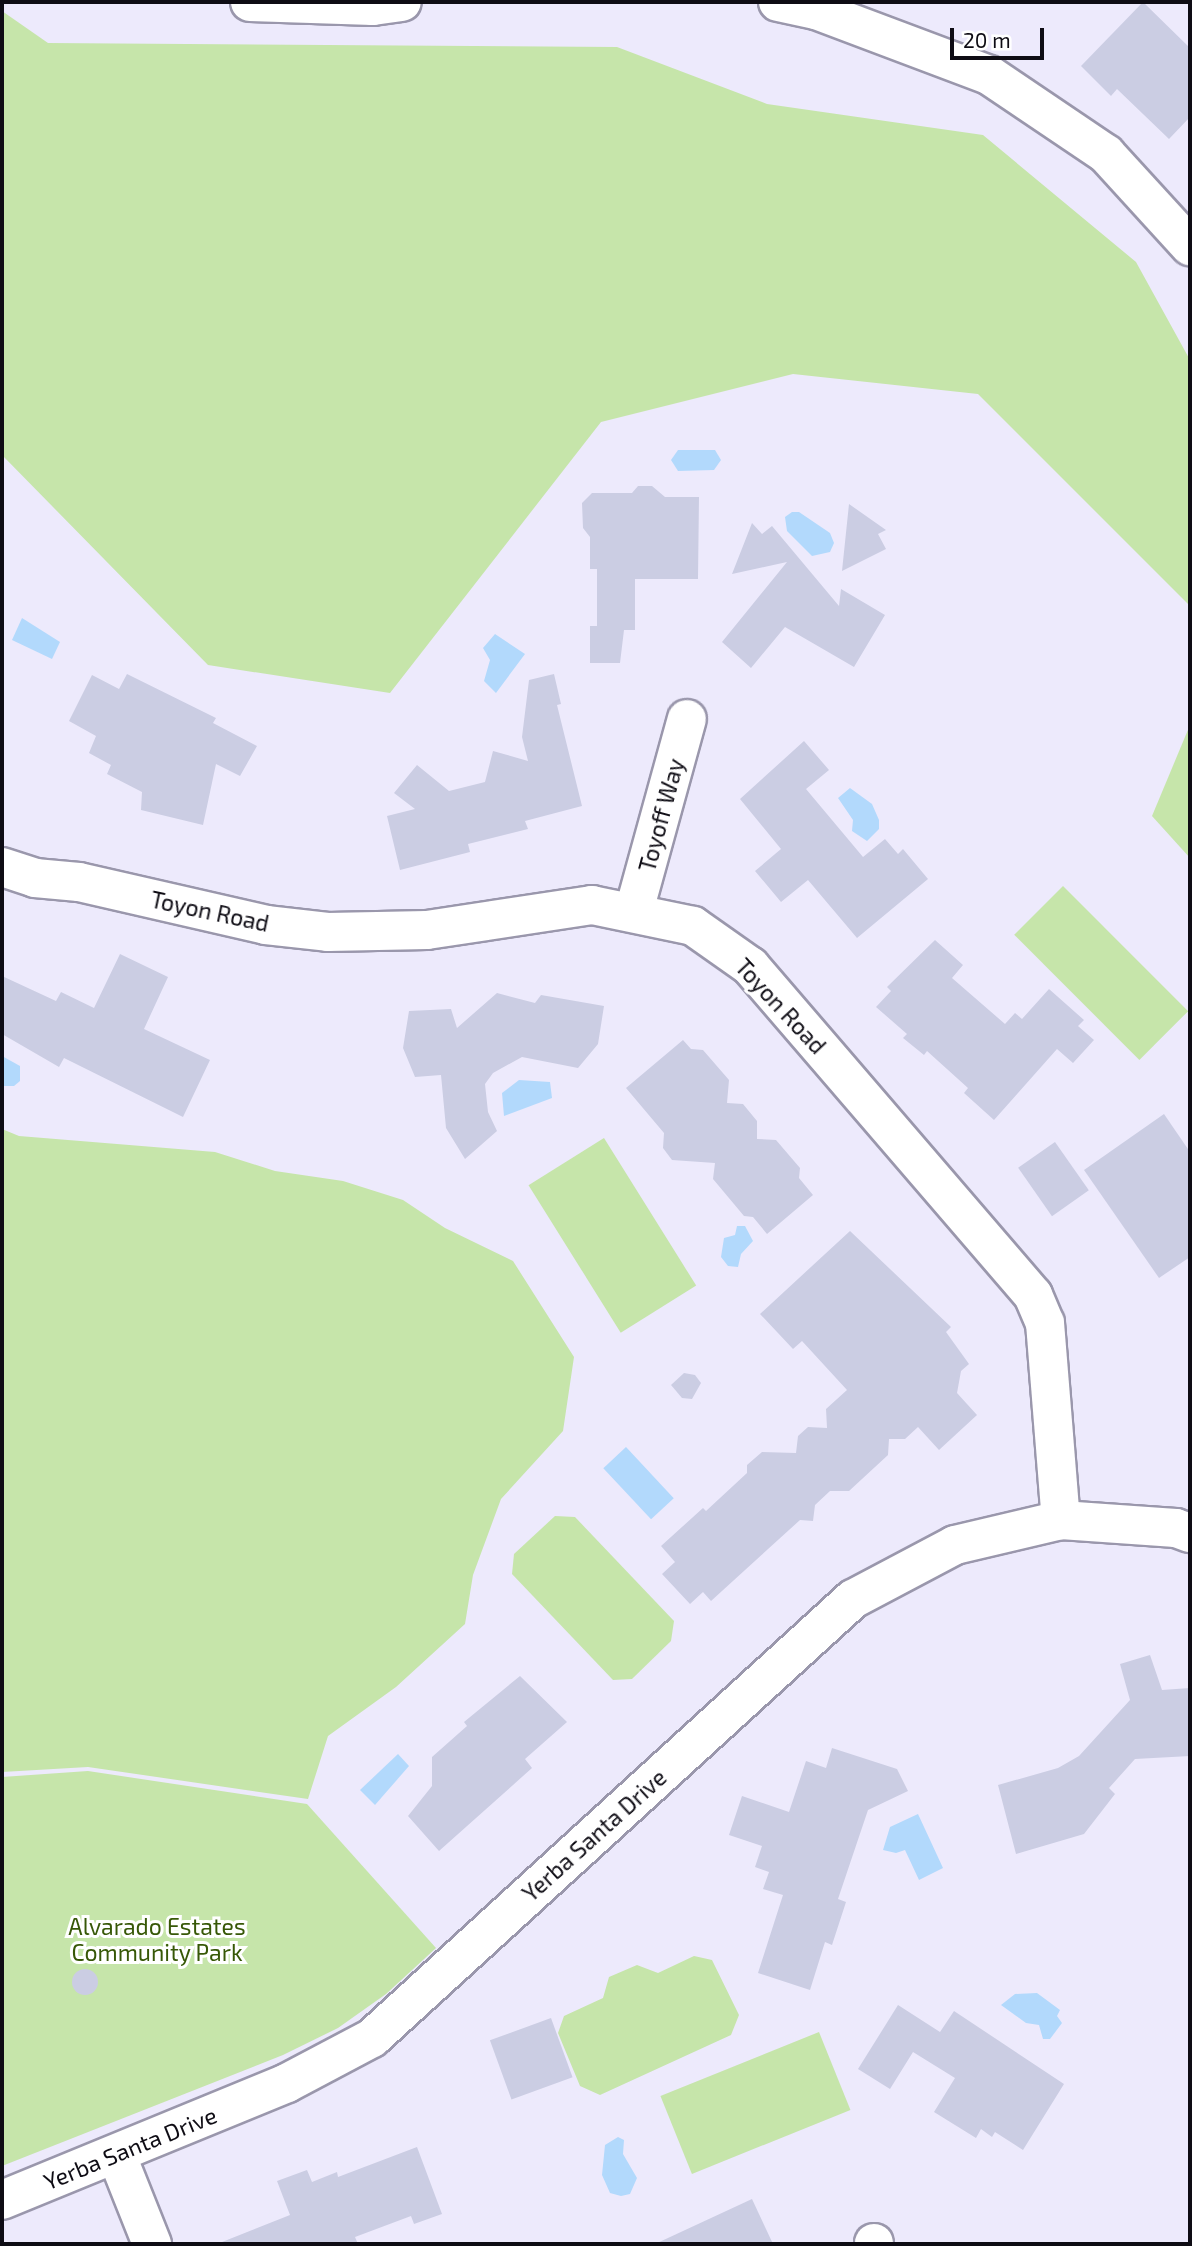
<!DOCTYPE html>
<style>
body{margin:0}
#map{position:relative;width:1192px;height:2246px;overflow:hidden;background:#edeafc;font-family:"Exo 2",sans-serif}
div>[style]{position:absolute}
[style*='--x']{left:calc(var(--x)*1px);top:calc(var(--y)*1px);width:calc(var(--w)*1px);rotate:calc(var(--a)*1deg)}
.green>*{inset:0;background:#c6e5aa;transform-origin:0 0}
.water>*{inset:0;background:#b2d9fc;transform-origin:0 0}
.building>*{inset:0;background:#cbcde3;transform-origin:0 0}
.round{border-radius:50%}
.roads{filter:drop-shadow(2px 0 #9a97ac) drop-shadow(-2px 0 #9a97ac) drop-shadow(0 2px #9a97ac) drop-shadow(0 -2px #9a97ac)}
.minor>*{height:38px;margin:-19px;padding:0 19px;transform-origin:19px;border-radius:19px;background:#fff}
span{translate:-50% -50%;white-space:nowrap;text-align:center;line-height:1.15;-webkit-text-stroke:6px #fff;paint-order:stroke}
.street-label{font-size:23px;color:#0e0c14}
.park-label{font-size:23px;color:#375807}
.frame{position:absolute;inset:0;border:4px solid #0e0c14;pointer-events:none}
.scale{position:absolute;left:950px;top:28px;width:94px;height:32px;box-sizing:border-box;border:4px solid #0e0c14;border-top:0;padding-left:9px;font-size:21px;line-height:24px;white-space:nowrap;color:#0e0c14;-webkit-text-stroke:5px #fff;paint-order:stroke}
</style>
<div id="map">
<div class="green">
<i style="clip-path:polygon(2px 11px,48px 43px,617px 47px,767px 104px,983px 135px,1136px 262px,1190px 360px,1190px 606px,978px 394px,793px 374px,601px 422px,390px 693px,208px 665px,2px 455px)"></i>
<i style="clip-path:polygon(1190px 725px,1190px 858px,1152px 816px)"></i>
<i style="left:1063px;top:886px;width:177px;height:69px;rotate:45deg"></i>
<i style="clip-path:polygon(2px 1129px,19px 1136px,215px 1152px,275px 1171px,343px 1181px,403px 1200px,445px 1228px,513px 1261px,574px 1357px,563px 1431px,501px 1499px,473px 1575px,465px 1624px,396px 1687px,328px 1736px,308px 1799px,88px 1767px,2px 1772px)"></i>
<i style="left:604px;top:1138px;width:174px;height:89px;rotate:58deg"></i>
<i style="clip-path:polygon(555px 1516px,575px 1517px,674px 1621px,671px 1641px,632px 1679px,613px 1680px,512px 1574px,514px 1554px)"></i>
<i style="clip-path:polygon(88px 1771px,307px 1804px,436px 1948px,386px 1994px,338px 2028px,283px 2055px,2px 2166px,2px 1777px)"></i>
<i style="clip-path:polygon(694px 1956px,712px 1960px,739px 2015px,731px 2035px,600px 2095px,580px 2086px,558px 2033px,564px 2016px,603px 1998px,609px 1977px,637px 1965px,658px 1973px)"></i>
<i style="left:819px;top:2032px;width:84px;height:171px;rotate:68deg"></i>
</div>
<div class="water">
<i style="clip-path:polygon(678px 450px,715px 450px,721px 460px,714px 470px,678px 471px,671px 460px)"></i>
<i style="clip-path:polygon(792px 512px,799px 512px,830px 533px,834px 543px,830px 552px,812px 556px,787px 531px,785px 517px)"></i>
<i style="clip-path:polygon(22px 618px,60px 642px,52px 659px,12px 640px)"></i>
<i style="clip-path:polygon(495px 634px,525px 654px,496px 693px,484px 681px,490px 660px,483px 648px)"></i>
<i style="clip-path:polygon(850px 788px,872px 804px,879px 820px,879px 829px,867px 841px,852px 831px,853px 820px,838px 798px)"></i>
<i style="clip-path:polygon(2px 1056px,20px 1066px,20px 1081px,14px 1086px,2px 1086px)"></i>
<i style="clip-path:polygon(519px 1080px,550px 1082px,552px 1098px,504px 1116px,502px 1093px)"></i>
<i style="clip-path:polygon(737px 1226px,745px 1226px,753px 1241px,741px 1254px,738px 1267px,728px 1266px,721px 1257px,724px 1238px,735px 1235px)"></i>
<i style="left:626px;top:1447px;width:70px;height:31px;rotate:47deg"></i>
<i style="clip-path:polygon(398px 1754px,409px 1766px,375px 1805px,360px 1790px)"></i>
<i style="clip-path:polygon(918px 1814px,943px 1868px,919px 1880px,905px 1850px,896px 1853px,883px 1850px,890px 1827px)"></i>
<i style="clip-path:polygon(1037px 1993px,1060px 2010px,1057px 2016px,1062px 2023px,1050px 2039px,1043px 2039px,1039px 2025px,1026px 2023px,1001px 2005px,1015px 1994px)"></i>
<i style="clip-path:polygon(618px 2137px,624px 2140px,623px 2154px,637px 2178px,630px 2194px,621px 2196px,610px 2193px,602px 2175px,605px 2145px)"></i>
</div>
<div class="building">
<i style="clip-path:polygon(1143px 2px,1190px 48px,1190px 117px,1169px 139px,1117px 89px,1111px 96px,1081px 66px)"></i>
<i style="clip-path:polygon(638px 486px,652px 486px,665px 497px,699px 497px,698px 579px,635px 579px,635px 630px,624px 630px,620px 663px,590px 663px,590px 626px,597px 626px,597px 569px,590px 569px,590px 537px,583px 528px,582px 503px,592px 493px,632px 493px)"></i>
<i style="clip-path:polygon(849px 504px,886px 530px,878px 534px,886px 549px,842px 571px)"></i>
<i style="clip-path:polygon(752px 523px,762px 534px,772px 526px,839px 606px,841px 589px,885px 615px,854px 667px,785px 627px,751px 668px,722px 642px,787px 562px,732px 574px)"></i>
<i style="clip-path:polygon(127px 674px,216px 718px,213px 723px,257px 746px,240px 776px,216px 764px,203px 825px,141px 810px,142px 792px,107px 774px,111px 765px,89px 753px,96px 736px,69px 721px,92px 675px,119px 689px)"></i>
<i style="clip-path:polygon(554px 674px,561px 704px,557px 705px,582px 806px,525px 821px,528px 829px,468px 844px,470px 852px,400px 870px,387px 816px,415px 809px,394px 793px,417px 765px,449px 791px,485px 782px,493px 751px,528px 761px,522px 737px,529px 680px)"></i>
<i style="clip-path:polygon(804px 741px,829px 770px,806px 789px,863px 857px,885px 839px,898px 854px,903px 849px,928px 879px,857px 938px,808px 880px,781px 902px,755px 871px,781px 849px,740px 799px)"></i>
<i style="clip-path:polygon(935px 940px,963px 965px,952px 978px,1005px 1024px,1015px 1013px,1022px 1019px,1049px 989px,1084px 1020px,1078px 1026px,1094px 1040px,1073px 1063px,1057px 1049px,994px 1120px,964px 1093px,968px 1088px,927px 1051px,924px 1055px,903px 1038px,907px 1034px,876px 1007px,891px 991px,887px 987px)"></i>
<i style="clip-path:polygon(120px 954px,168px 977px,144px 1029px,210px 1060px,183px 1117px,64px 1058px,59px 1067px,2px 1034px,2px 976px,56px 1001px,61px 992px,94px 1008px)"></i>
<i style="clip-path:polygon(497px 993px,535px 1003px,541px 995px,604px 1006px,598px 1044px,578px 1068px,522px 1057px,493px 1073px,485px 1084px,488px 1112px,497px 1131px,465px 1159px,446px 1128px,441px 1075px,415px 1077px,403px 1048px,409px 1011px,451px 1009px,457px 1028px)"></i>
<i style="clip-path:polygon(683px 1040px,691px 1049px,703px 1050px,729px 1080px,727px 1103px,743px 1104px,757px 1121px,757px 1139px,776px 1140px,800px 1168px,799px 1178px,813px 1195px,767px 1234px,753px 1217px,744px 1216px,713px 1179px,715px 1163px,672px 1160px,663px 1148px,664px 1133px,626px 1088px)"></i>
<i style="clip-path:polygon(1164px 1114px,1190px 1152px,1190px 1257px,1159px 1278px,1084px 1170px)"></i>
<i style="left:1055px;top:1142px;width:59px;height:45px;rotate:55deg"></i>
<i style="clip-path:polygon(850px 1231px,951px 1327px,946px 1332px,969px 1364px,961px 1371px,957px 1393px,977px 1415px,939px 1450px,918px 1427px,905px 1439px,889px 1439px,888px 1455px,849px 1491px,830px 1491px,815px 1505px,813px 1521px,800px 1520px,711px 1601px,703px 1592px,690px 1604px,662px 1574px,675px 1562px,661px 1546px,703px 1508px,706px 1511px,747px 1473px,747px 1465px,762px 1452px,796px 1453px,798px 1436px,808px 1427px,827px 1428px,826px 1409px,847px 1390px,802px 1341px,793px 1349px,760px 1314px)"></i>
<i style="clip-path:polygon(684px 1373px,695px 1375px,701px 1383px,692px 1399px,682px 1398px,671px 1385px)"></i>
<i style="clip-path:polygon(1150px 1655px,1162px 1690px,1190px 1688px,1190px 1756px,1135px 1759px,1109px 1788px,1115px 1794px,1084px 1834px,1016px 1854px,998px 1785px,1058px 1768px,1079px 1756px,1130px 1700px,1120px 1664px)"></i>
<i style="clip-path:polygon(520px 1676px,567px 1722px,525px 1759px,532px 1768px,439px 1851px,408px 1816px,432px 1786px,432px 1757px,467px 1726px,464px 1722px)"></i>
<i style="clip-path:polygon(832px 1748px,897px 1769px,908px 1791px,868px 1810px,838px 1899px,846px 1902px,832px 1945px,825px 1942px,810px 1990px,758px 1973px,783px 1895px,763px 1889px,769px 1872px,755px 1867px,762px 1846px,729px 1835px,742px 1796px,789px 1812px,806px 1761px,826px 1768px)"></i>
<i class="round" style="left:72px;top:1969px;width:26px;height:26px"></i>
<i style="clip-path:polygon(898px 2005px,940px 2032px,954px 2011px,1064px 2084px,1023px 2150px,995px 2132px,992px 2137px,981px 2129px,976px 2138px,934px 2112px,955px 2078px,913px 2052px,890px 2089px,858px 2069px)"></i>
<i style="left:551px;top:2018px;width:63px;height:65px;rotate:70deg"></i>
<i style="clip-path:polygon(417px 2147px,442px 2214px,414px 2224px,411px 2216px,355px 2237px,358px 2244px,217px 2244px,290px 2215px,277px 2181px,307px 2170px,312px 2182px,337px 2172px,338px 2177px)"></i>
<i style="clip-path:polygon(752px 2199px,773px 2244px,655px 2244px)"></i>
</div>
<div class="roads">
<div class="minor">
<i style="--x:250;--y:2;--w:123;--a:1.9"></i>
<i style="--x:373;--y:6;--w:29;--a:-8"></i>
<i style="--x:778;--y:2;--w:39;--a:12"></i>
<i style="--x:816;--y:10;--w:185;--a:20.6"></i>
<i style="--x:989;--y:75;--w:141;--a:34"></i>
<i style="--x:1106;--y:154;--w:125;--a:47.6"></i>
<i style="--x:2;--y:867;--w:35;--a:18"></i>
<i style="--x:35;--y:878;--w:44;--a:5.2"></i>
<i style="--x:79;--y:882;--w:192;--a:12.9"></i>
<i style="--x:266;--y:925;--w:62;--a:6.4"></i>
<i style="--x:328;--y:932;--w:99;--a:-1.2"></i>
<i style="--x:427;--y:930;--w:167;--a:-8.6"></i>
<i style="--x:592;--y:905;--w:103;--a:11.7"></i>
<i style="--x:693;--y:926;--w:70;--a:35.1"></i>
<i style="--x:750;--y:966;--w:434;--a:49.3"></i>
<i style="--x:1033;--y:1295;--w:30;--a:67"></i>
<i style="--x:1045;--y:1323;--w:198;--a:85.4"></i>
<i style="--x:634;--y:911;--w:199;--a:-74.6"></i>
<i style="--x:117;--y:2156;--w:95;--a:68.3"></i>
<i style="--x:2;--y:2200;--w:308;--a:-22.3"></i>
<i style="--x:287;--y:2083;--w:96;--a:-27.9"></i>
<i style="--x:372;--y:2038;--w:651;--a:-42.39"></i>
<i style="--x:853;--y:1599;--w:115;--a:-27.9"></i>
<i style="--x:955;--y:1545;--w:109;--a:-13.3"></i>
<i style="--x:1061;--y:1520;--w:115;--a:4"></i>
<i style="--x:1176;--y:1528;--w:15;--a:20"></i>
<i style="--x:874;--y:2244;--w:1;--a:-90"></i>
</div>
</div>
<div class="street-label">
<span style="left:661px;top:815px;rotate:-75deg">Toyoff Way</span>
<span style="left:210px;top:911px;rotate:12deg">Toyon Road</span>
<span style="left:781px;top:1006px;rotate:47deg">Toyon Road</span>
<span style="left:594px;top:1835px;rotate:-42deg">Yerba Santa Drive</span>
<span style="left:130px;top:2148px;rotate:-22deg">Yerba Santa Drive</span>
</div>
<div class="park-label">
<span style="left:157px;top:1939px">Alvarado Estates<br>Community Park</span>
</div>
<div class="frame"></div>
<div class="scale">20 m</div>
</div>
